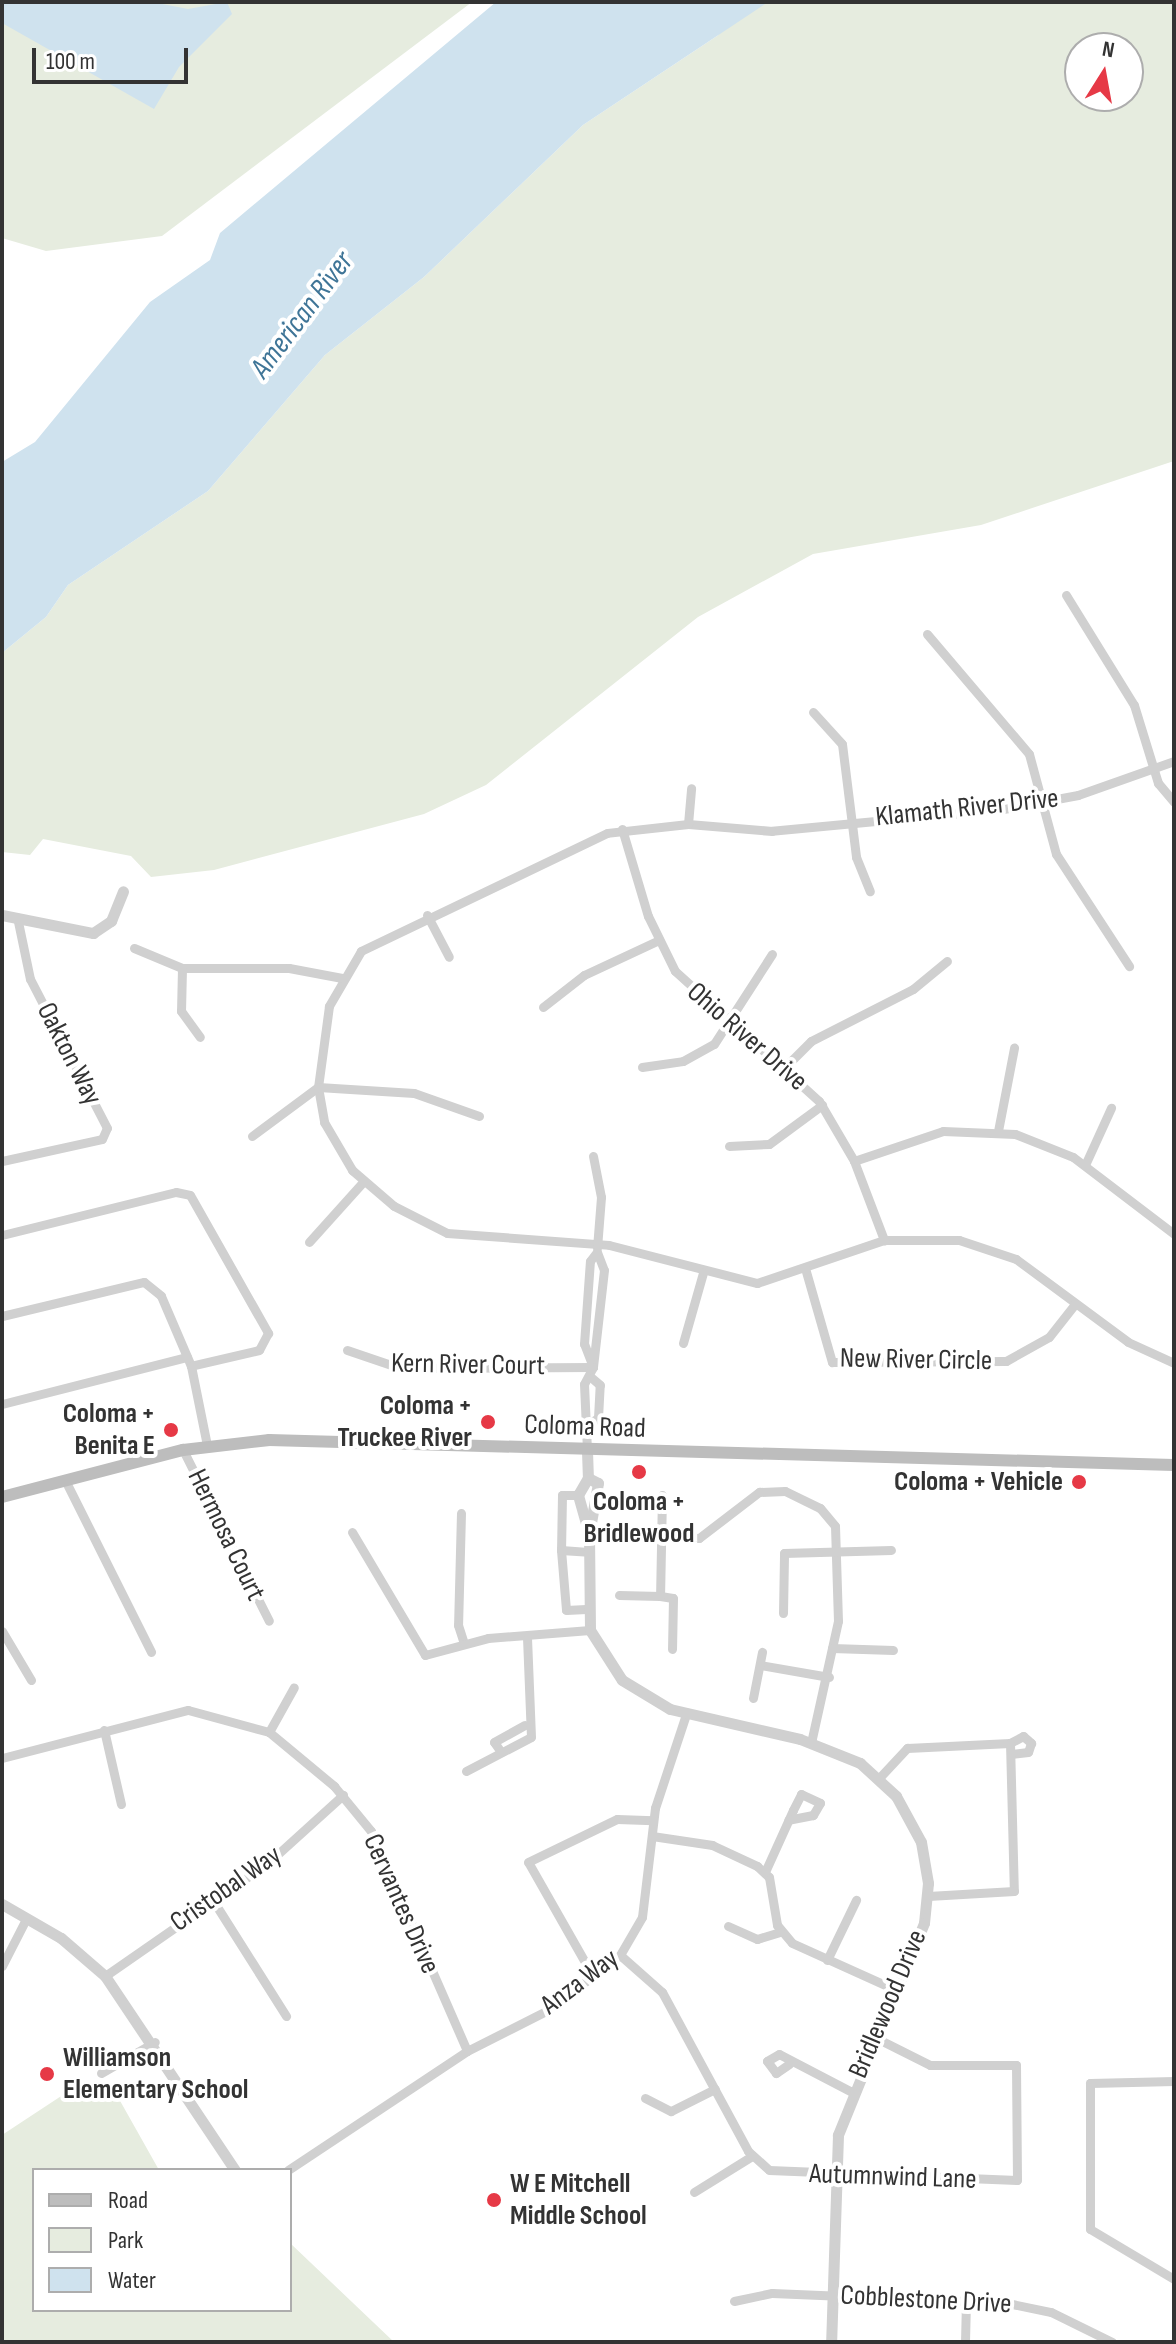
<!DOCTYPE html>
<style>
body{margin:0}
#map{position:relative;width:1176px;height:2344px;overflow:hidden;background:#fff;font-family:"Sofia Sans Condensed",sans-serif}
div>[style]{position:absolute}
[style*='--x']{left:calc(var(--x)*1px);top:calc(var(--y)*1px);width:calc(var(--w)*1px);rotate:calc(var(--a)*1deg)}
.green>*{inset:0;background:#e6ecdf}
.water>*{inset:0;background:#cfe2ee}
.minor>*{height:9px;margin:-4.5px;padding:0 4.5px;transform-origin:4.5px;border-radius:4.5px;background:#d0d0d0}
.tertiary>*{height:11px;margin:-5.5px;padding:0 5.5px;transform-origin:5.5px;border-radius:5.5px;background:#d0d0d0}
.secondary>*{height:12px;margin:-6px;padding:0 6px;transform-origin:6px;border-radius:6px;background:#bdbdbd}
.dots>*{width:22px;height:22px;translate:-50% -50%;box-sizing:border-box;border:4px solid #fff;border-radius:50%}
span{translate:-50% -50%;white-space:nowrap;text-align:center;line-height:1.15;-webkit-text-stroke:8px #fff;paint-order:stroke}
.street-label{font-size:28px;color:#333}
.poi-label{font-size:28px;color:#333;font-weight:700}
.right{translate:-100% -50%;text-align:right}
.left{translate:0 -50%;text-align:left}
.water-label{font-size:30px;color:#3f7597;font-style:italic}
.frame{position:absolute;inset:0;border:4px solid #333;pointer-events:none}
.legend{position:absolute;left:32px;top:2168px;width:260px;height:144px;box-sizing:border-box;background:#fff;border:2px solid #adadad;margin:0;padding:10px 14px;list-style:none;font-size:24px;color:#333}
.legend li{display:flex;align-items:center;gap:16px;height:40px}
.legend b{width:40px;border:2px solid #adadad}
.north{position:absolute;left:1064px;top:32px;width:80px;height:80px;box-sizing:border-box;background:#fff;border:2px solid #adadad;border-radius:50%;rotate:11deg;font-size:22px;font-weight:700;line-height:32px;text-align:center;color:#333}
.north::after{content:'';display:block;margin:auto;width:28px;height:36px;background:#e63946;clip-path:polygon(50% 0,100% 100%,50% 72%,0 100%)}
.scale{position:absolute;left:32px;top:48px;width:156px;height:36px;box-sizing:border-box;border:4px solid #333;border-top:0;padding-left:10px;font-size:24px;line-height:28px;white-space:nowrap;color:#333;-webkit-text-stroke:6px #fff;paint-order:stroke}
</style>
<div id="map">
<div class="green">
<i style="clip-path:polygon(2px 2px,472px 2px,162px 236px,46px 251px,2px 238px)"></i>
<i style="clip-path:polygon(evenodd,753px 2px,1174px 2px,1174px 461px,981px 525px,813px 554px,698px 617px,486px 785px,424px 814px,214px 870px,151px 877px,131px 856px,43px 839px,30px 855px,2px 852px,2px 653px,46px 617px,68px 585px,208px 491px,325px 355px,424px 277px,583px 125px,717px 36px,753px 2px,1080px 48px,1128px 48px,1128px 96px,1080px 96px,1080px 48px)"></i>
<i style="clip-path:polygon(81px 2083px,90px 2094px,110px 2083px,159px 2170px,34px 2170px,34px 2310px,290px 2310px,290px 2243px,394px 2342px,2px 2342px,2px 2135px)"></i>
</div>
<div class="water">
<i style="clip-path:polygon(2px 2px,152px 2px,188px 9px,227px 2px,232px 14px,179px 67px,154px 109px,2px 23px)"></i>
<i style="clip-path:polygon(768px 2px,583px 125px,424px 277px,325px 355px,208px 491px,68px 585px,46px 617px,2px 653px,2px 462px,35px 442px,150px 302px,210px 260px,220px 233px,496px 2px)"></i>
</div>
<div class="minor">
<i style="--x:1066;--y:595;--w:129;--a:58.3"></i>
<i style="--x:1134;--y:705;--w:82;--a:72.9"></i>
<i style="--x:1158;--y:783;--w:25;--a:50"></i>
<i style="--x:927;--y:634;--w:157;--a:49.6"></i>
<i style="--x:1029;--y:754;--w:104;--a:74.9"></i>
<i style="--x:1056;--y:854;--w:134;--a:56.9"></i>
<i style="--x:813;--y:712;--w:43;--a:47.8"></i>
<i style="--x:842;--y:744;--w:114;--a:82.9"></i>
<i style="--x:856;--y:857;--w:37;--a:68"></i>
<i style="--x:1174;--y:761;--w:102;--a:160.5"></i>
<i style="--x:1078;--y:795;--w:76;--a:169.4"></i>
<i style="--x:1003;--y:809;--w:232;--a:174.6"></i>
<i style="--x:772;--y:831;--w:84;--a:-175.2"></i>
<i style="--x:688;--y:824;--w:81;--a:173.7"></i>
<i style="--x:607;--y:833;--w:273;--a:154.4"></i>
<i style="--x:361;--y:951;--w:64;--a:120.2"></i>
<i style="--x:329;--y:1006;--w:82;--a:97.7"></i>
<i style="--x:318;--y:1087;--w:36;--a:80"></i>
<i style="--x:324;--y:1122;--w:56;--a:59.7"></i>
<i style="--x:352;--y:1170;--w:55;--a:40.6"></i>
<i style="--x:394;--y:1206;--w:59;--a:27"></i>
<i style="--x:447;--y:1233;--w:162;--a:4.2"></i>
<i style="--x:609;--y:1245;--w:153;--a:14.4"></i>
<i style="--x:757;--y:1283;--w:134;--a:-18.7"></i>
<i style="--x:884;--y:1240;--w:75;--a:0"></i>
<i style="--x:959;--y:1240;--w:60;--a:18.4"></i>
<i style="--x:1016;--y:1259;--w:139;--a:36.5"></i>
<i style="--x:1128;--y:1342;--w:51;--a:24.5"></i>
<i style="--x:688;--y:824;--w:36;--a:-85"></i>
<i style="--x:622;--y:829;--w:91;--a:73.4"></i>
<i style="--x:648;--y:916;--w:61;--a:63.9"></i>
<i style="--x:675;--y:971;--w:194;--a:42.1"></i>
<i style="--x:819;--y:1101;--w:69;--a:59.7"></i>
<i style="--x:854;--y:1161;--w:85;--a:69.2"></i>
<i style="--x:427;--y:915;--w:47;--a:62.4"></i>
<i style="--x:134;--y:948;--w:52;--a:22.6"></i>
<i style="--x:182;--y:968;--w:107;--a:0"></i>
<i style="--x:289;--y:968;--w:54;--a:10.7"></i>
<i style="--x:182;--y:968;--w:43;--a:91.3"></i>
<i style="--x:181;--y:1011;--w:32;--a:54"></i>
<i style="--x:543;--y:1007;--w:52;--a:-38"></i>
<i style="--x:584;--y:975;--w:81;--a:-25"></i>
<i style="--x:787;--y:1065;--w:34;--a:-45"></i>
<i style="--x:811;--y:1041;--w:114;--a:-27"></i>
<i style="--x:913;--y:989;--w:44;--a:-39.5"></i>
<i style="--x:642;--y:1067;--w:41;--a:-8.3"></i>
<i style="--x:683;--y:1061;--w:35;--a:-29"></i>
<i style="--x:714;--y:1044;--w:107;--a:-57.2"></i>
<i style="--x:998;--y:1131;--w:85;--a:-79.1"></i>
<i style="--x:252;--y:1136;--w:82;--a:-36.6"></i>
<i style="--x:318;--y:1087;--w:96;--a:3.6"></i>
<i style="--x:414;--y:1093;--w:69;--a:19.5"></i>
<i style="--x:729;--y:1146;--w:40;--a:-2.9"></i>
<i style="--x:769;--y:1144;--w:66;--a:-36.3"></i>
<i style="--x:593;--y:1156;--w:42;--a:79"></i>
<i style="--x:601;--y:1197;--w:51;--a:94.5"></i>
<i style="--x:2;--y:1161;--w:102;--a:-12.4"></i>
<i style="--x:102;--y:1139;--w:12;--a:-66"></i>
<i style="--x:107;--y:1128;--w:168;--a:-117.3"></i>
<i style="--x:30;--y:979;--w:63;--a:-101.8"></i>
<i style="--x:854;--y:1161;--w:94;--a:-18.6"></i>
<i style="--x:943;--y:1131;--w:72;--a:2.4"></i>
<i style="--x:1015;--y:1134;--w:62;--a:21.6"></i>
<i style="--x:1073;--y:1157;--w:127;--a:37.3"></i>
<i style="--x:1085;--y:1165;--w:63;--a:-65.5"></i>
<i style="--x:2;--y:1235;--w:179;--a:-13.9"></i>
<i style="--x:176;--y:1192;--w:14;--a:12"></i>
<i style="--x:190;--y:1195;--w:159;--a:60.5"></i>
<i style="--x:268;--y:1333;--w:19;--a:118"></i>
<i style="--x:259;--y:1350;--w:70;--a:166.8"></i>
<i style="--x:309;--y:1242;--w:82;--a:-48"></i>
<i style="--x:597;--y:1252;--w:19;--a:69"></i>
<i style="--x:604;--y:1270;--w:98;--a:96.5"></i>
<i style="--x:593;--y:1367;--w:25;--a:-111"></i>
<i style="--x:584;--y:1344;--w:83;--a:-85.9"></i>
<i style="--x:590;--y:1261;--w:11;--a:-52"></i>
<i style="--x:805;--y:1268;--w:98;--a:74"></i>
<i style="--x:832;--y:1362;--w:174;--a:-0.3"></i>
<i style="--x:1006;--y:1361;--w:49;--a:-29.2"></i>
<i style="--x:1049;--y:1337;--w:42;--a:-51.8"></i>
<i style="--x:2;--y:1316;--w:146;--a:-13.5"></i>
<i style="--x:144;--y:1282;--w:22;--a:39"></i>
<i style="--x:161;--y:1296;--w:76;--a:66.8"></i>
<i style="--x:191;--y:1366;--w:81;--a:78.6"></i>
<i style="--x:683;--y:1343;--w:73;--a:-74.1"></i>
<i style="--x:347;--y:1350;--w:56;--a:18.8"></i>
<i style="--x:400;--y:1368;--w:193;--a:-0.3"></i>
<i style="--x:593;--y:1367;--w:19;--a:118"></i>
<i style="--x:584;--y:1384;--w:67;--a:87.4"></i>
<i style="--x:2;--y:1404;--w:191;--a:-14.3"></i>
<i style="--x:589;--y:1424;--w:11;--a:-34"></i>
<i style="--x:598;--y:1418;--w:33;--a:-87"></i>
<i style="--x:600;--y:1385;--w:11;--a:-139"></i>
<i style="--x:183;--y:1450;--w:191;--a:63.3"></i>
<i style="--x:66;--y:1482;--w:190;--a:63.4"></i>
<i style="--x:578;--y:1495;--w:16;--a:180"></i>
<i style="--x:562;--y:1495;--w:55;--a:91"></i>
<i style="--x:561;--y:1550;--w:60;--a:85.2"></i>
<i style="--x:566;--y:1610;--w:20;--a:-3"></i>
<i style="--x:662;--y:1495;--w:101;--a:91.1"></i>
<i style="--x:660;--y:1596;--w:13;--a:9"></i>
<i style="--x:673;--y:1598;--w:51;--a:91.1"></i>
<i style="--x:461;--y:1513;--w:112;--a:91.5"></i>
<i style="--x:458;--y:1625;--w:20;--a:72"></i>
<i style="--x:352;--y:1532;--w:143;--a:59.3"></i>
<i style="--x:425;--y:1655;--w:65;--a:-15.1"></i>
<i style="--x:488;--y:1638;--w:102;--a:-4.5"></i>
<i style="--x:589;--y:1534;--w:110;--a:2.1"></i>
<i style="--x:699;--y:1538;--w:76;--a:-37.5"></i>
<i style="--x:759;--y:1492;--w:26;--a:-2"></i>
<i style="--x:785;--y:1491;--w:39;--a:26"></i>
<i style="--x:820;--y:1508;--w:23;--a:50"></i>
<i style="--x:835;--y:1526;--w:95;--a:88.2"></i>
<i style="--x:838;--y:1621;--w:125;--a:102.5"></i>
<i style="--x:561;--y:1550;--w:27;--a:4"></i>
<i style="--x:619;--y:1595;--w:41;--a:1.4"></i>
<i style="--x:783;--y:1613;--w:60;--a:-89"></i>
<i style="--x:784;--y:1553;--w:107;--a:-1.6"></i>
<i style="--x:2;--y:1631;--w:57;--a:59.4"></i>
<i style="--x:832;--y:1648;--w:61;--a:1.9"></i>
<i style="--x:760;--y:1665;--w:70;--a:9.9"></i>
<i style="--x:753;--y:1698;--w:47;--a:-78.9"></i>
<i style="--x:104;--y:1730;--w:76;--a:77.1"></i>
<i style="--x:269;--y:1732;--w:51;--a:-60.9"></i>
<i style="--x:1010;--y:1743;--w:15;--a:-28"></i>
<i style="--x:1023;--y:1736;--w:11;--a:41"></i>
<i style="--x:1031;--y:1743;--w:9;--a:108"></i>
<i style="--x:1028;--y:1752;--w:17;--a:173"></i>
<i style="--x:501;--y:1752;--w:12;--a:-125"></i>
<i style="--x:494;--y:1742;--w:35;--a:-29"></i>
<i style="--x:2;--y:1758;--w:192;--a:-14.5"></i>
<i style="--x:188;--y:1710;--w:84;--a:15.2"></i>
<i style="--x:269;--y:1732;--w:85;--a:39.7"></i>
<i style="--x:334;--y:1786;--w:58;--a:50.6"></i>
<i style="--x:371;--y:1831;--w:240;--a:66.4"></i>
<i style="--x:466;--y:1771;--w:73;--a:-27.6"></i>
<i style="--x:531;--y:1737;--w:98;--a:-92.3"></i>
<i style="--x:880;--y:1777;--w:40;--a:-47"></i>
<i style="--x:907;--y:1748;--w:103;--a:-2.8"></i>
<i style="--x:1010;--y:1743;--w:148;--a:88.5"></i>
<i style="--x:1014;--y:1891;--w:86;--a:176.7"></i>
<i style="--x:652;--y:1836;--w:61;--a:8.5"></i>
<i style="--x:712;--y:1845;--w:50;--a:25"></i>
<i style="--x:757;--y:1866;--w:16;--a:43"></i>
<i style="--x:769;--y:1877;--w:49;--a:80.5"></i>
<i style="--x:777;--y:1925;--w:23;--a:50"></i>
<i style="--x:792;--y:1943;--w:114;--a:24.3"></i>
<i style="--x:765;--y:1872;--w:68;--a:-65.7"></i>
<i style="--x:793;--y:1810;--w:18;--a:-63"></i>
<i style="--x:801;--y:1794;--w:21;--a:25"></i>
<i style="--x:820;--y:1803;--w:14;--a:120"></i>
<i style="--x:813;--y:1815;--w:25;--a:169"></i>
<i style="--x:214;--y:1902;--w:135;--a:57.7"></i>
<i style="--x:728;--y:1926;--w:32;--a:24"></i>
<i style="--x:757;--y:1939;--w:24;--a:-17"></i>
<i style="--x:620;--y:1955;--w:56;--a:41.4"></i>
<i style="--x:662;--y:1992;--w:181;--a:61.6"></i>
<i style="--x:748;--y:2151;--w:28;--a:42"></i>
<i style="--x:769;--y:2170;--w:248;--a:2.3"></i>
<i style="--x:1017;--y:2180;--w:115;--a:-90.5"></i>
<i style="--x:1016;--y:2065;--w:86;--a:180"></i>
<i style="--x:930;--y:2065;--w:63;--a:-153.4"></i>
<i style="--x:827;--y:1960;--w:67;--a:-64.2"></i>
<i style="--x:2;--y:1966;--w:53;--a:-62.9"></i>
<i style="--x:105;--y:1976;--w:200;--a:-34.8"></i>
<i style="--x:269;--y:1862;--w:100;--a:-42.2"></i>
<i style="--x:594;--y:1978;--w:133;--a:-119.6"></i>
<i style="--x:528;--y:1862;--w:99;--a:-25.8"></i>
<i style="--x:617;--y:1819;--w:36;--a:2"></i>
<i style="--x:789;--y:2064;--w:16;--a:145"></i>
<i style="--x:776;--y:2073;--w:15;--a:-127"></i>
<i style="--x:767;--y:2061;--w:14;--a:-30"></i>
<i style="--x:779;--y:2054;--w:80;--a:27.5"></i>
<i style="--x:101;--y:2073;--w:62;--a:-29.9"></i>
<i style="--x:1174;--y:2081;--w:84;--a:178.6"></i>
<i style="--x:1090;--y:2083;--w:146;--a:90"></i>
<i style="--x:1090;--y:2229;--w:98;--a:30.8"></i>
<i style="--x:645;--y:2098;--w:29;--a:27"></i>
<i style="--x:671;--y:2111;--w:49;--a:-26.6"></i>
<i style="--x:288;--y:2170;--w:215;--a:-33.6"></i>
<i style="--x:467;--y:2051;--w:93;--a:-26.8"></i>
<i style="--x:550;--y:2009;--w:88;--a:-37.6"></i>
<i style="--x:620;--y:1955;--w:44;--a:-59.9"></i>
<i style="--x:642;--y:1917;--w:110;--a:-83.2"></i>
<i style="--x:655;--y:1808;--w:99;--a:-71.7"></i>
<i style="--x:694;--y:2192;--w:68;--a:-31.8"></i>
<i style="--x:734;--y:2301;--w:39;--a:-12"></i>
<i style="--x:772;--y:2293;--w:235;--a:2.4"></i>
<i style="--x:1007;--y:2303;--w:45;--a:11.6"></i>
<i style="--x:1051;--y:2312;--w:68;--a:26.2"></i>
<i style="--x:965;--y:2342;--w:41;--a:-88.6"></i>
</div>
<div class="tertiary">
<i style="--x:2;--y:915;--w:93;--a:11.2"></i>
<i style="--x:93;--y:933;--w:22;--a:-34"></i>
<i style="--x:111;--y:921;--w:32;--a:-68"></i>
<i style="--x:587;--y:1451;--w:27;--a:88"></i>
<i style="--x:588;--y:1478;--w:11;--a:27"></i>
<i style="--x:598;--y:1483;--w:52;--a:100"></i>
<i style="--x:589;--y:1534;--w:41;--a:-105.8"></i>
<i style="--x:578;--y:1495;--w:20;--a:-60"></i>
<i style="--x:589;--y:1534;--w:96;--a:89.4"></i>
<i style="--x:590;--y:1630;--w:59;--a:57.4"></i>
<i style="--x:622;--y:1680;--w:56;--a:31.1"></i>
<i style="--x:670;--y:1709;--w:133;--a:13"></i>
<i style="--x:800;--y:1739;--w:65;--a:21.8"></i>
<i style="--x:860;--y:1763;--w:49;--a:42.5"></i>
<i style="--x:896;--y:1796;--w:52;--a:61.5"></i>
<i style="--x:921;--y:1842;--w:42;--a:80.3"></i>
<i style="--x:928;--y:1883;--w:40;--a:95.7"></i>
<i style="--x:924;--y:1923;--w:229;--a:112.1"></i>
<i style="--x:838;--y:2135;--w:207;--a:91.9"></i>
<i style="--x:2;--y:1904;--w:68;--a:30"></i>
<i style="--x:61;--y:1938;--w:58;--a:40.8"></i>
<i style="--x:105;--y:1976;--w:234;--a:56.2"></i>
</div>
<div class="secondary">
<i style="--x:2;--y:1497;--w:187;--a:-14.6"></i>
<i style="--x:183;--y:1450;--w:87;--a:-6.6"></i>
<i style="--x:269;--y:1440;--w:905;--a:1.58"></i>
</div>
<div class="dots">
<i style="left:488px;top:1422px;background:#e63946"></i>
<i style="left:171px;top:1430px;background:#e63946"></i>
<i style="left:639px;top:1472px;background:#e63946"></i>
<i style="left:1079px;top:1482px;background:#e63946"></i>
<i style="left:47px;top:2074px;background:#e63946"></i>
<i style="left:494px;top:2200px;background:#e63946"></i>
</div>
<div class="street-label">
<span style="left:967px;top:808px;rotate:-6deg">Klamath River Drive</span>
<span style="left:747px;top:1037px;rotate:41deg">Ohio River Drive</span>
<span style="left:69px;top:1054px;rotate:63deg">Oakton Way</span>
<span style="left:916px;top:1360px;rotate:1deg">New River Circle</span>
<span style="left:468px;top:1365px;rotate:1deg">Kern River Court</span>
<span style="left:585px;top:1427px;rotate:2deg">Coloma Road</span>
<span style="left:226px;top:1535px;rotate:64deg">Hermosa Court</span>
<span style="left:226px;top:1889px;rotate:-35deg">Cristobal Way</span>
<span style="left:401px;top:1904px;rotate:66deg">Cervantes Drive</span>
<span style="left:580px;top:1982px;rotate:-37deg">Anza Way</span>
<span style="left:888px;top:2004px;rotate:-67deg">Bridlewood Drive</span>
<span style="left:893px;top:2177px;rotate:2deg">Autumnwind Lane</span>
<span style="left:926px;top:2300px;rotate:3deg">Cobblestone Drive</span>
</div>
<div class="poi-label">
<span class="right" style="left:472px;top:1422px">Coloma +<br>Truckee River</span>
<span class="right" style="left:155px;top:1430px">Coloma +<br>Benita E</span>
<span class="right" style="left:1063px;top:1482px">Coloma + Vehicle</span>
<span style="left:639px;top:1518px">Coloma +<br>Bridlewood</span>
<span class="left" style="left:63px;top:2074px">Williamson<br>Elementary School</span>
<span class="left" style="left:510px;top:2200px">W E Mitchell<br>Middle School</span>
</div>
<div class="water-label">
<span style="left:302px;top:315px;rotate:-53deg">American River</span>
</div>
<div class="frame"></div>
<ul class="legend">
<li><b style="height:10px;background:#bdbdbd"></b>Road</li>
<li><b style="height:22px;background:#e6ecdf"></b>Park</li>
<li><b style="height:22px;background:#cfe2ee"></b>Water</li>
</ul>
<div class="north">N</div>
<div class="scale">100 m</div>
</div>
